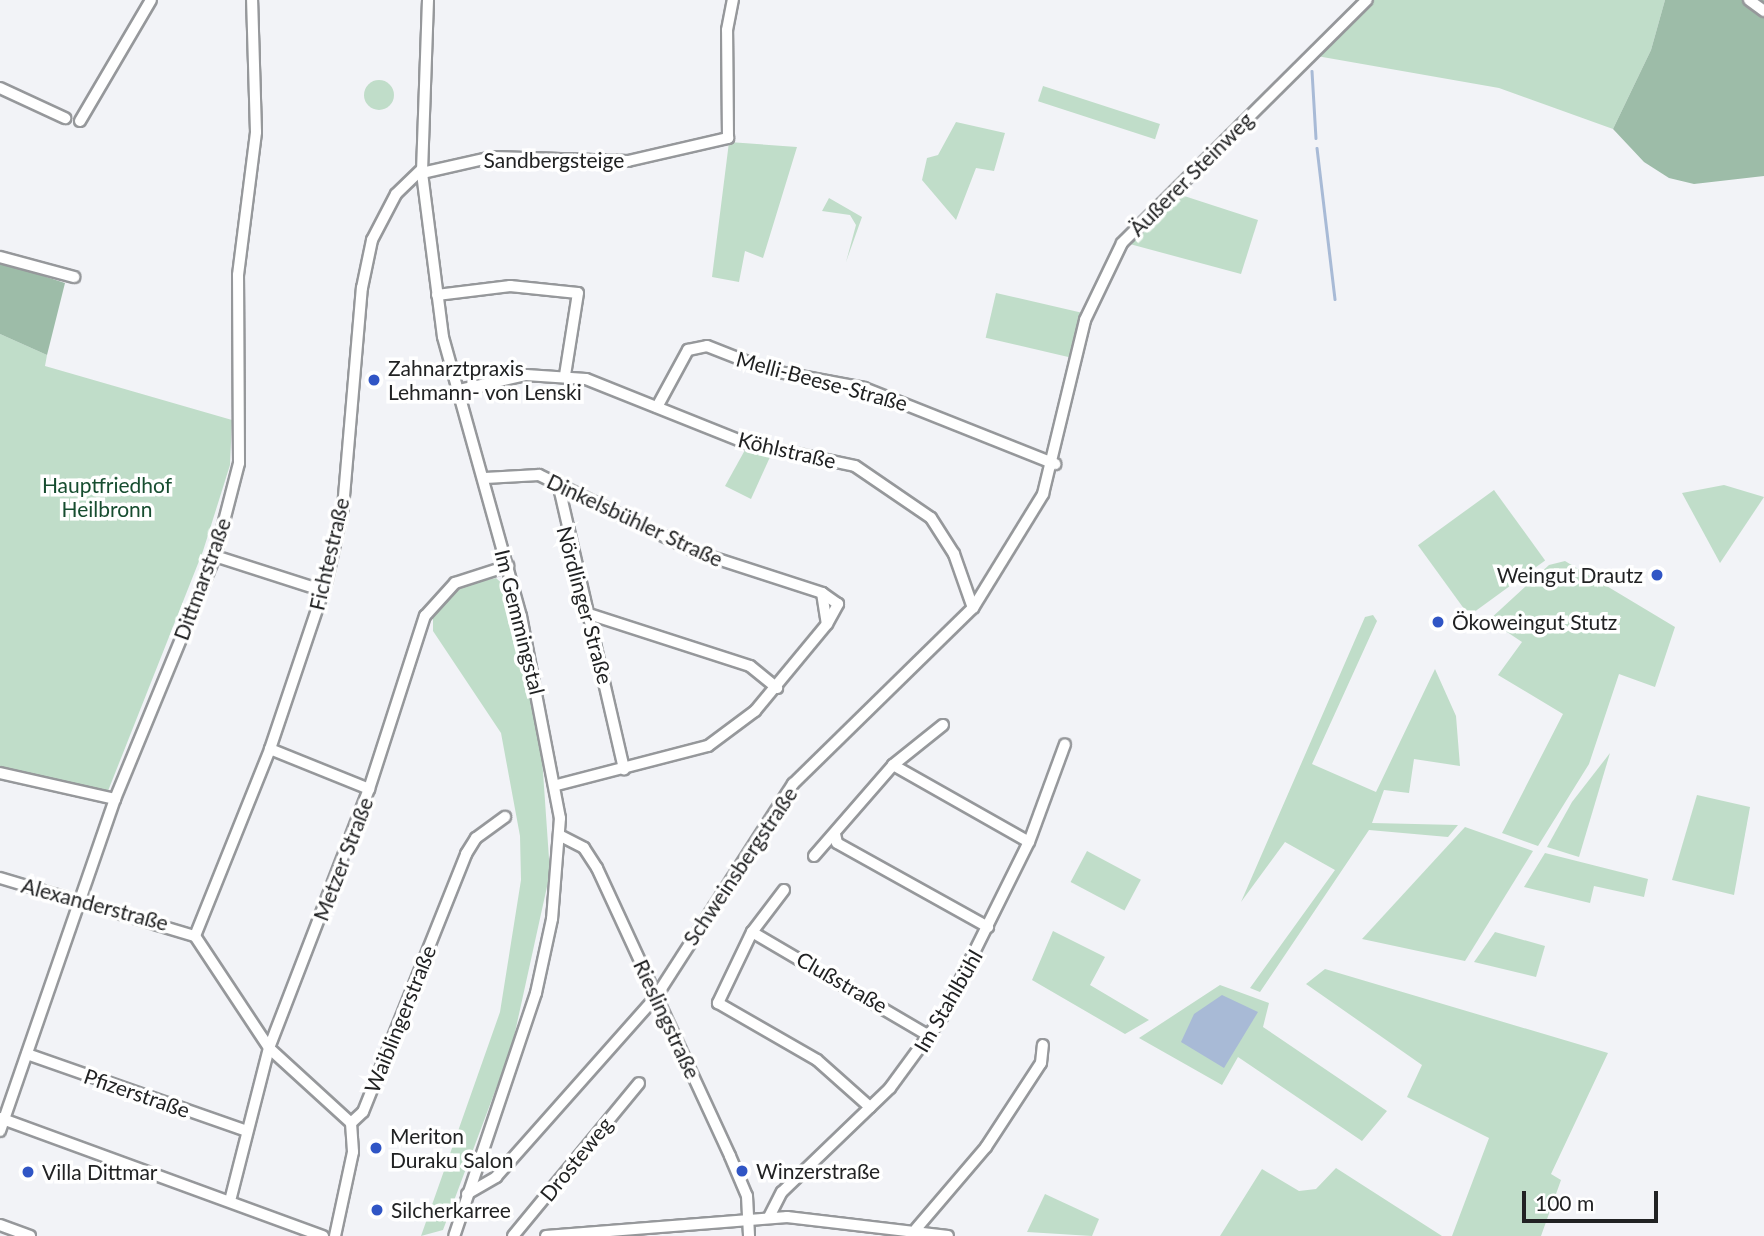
<!DOCTYPE html>
<meta charset="utf-8">
<style>
body{margin:0}
#map{position:relative;width:1764px;height:1236px;overflow:hidden;background:#f2f3f7;font-family:Lato,sans-serif}
div>[style]{position:absolute}
[style*='--x']{left:calc(var(--x)*1px);top:calc(var(--y)*1px);width:calc(var(--w)*1px);rotate:calc(var(--a)*1deg)}
.green>*{inset:0;background:#c0ddc9;transform-origin:0 0}
.round{border-radius:50%}
.forest>*{inset:0;background:#9dbca8}
.water>*{inset:0;background:#a8bad6}
.stream>*{height:2.5px;margin:-1.25px;padding:0 1.25px;transform-origin:1.25px;border-radius:1.25px;background:#a8bad6}
.roads{filter:drop-shadow(2px 0 #96989b) drop-shadow(-2px 0 #96989b) drop-shadow(0 2px #96989b) drop-shadow(0 -2px #96989b)}
.minor>*{height:10px;margin:-5px;padding:0 5px;transform-origin:5px;border-radius:5px;background:#fff}
.dots>*{width:19px;height:19px;translate:-50% -50%;box-sizing:border-box;border:4px solid #fff;border-radius:50%}
span{translate:-50% -50%;white-space:nowrap;text-align:center;line-height:1.15;-webkit-text-stroke:7px #fff;paint-order:stroke}
.street-label{font-size:21px;color:#212223}
.poi-label{font-size:21px;color:#212223}
.left{translate:0 -50%;text-align:left}
.right{translate:-100% -50%;text-align:right}
.park-label{font-size:21px;color:#174d30}
.scale{position:absolute;left:1522px;top:1191px;width:136px;height:32px;box-sizing:border-box;border:4px solid #212223;border-top:0;padding-left:9px;font-size:21px;line-height:24px;white-space:nowrap;color:#212223;-webkit-text-stroke:5px #fff;paint-order:stroke}
</style>
<div id="map">
<div class="green">
<i style="clip-path:polygon(1371px 0,1665px 0,1651px 50px,1613px 129px,1499px 88px,1311px 55px)"></i>
<i class="round" style="left:364px;top:80px;width:30px;height:30px"></i>
<i style="left:1043px;top:86px;width:123px;height:16px;rotate:18deg"></i>
<i style="clip-path:polygon(956px 122px,1005px 133px,994px 171px,976px 168px,956px 220px,922px 180px,927px 158px,938px 155px)"></i>
<i style="clip-path:polygon(729px 142px,797px 147px,763px 258px,745px 251px,739px 282px,712px 277px)"></i>
<i style="clip-path:polygon(1175px 193px,1258px 220px,1241px 274px,1126px 243px)"></i>
<i style="clip-path:polygon(829px 198px,862px 217px,846px 262px,856px 225px,850px 215px,822px 211px)"></i>
<i style="left:996px;top:293px;width:87px;height:46px;rotate:13deg"></i>
<i style="clip-path:polygon(0 334px,47px 355px,45px 366px,232px 420px,230px 465px,203px 551px,108px 791px,0 766px)"></i>
<i style="clip-path:polygon(745px 450px,770px 457px,751px 499px,725px 486px)"></i>
<i style="clip-path:polygon(1724px 485px,1764px 497px,1720px 563px,1682px 493px)"></i>
<i style="left:1494px;top:490px;width:87px;height:94px;rotate:54deg"></i>
<i style="clip-path:polygon(1565px 561px,1675px 627px,1655px 687px,1619px 674px,1589px 764px,1538px 846px,1502px 833px,1563px 714px,1498px 675px,1522px 642px,1489px 620px,1549px 565px)"></i>
<i style="clip-path:polygon(496px 578px,507px 588px,541px 743px,550px 873px,512px 1046px,443px 1230px,421px 1236px,500px 1012px,521px 880px,520px 836px,501px 733px,433px 631px,433px 615px,443px 601px,466px 585px)"></i>
<i style="clip-path:polygon(1373px 615px,1377px 621px,1312px 764px,1376px 792px,1435px 669px,1456px 716px,1460px 766px,1414px 759px,1409px 793px,1384px 790px,1372px 823px,1458px 825px,1448px 837px,1369px 830px,1260px 992px,1250px 988px,1335px 870px,1285px 842px,1241px 902px,1365px 617px)"></i>
<i style="clip-path:polygon(1610px 753px,1579px 857px,1547px 847px,1572px 802px)"></i>
<i style="clip-path:polygon(1697px 795px,1750px 807px,1734px 895px,1672px 880px)"></i>
<i style="clip-path:polygon(1465px 827px,1533px 851px,1465px 961px,1362px 939px)"></i>
<i style="left:1087px;top:851px;width:61px;height:35px;rotate:28deg"></i>
<i style="clip-path:polygon(1545px 853px,1648px 879px,1644px 897px,1594px 886px,1590px 903px,1524px 887px)"></i>
<i style="clip-path:polygon(1053px 931px,1105px 957px,1090px 985px,1149px 1020px,1125px 1034px,1032px 980px)"></i>
<i style="clip-path:polygon(1495px 932px,1545px 946px,1536px 977px,1474px 962px)"></i>
<i style="clip-path:polygon(1325px 969px,1608px 1053px,1551px 1174px,1561px 1180px,1541px 1236px,1452px 1236px,1489px 1138px,1407px 1097px,1422px 1065px,1306px 984px)"></i>
<i style="clip-path:polygon(1220px 985px,1269px 1003px,1263px 1027px,1387px 1111px,1362px 1141px,1238px 1057px,1222px 1085px,1139px 1038px)"></i>
<i style="clip-path:polygon(1336px 1168px,1442px 1236px,1220px 1236px,1262px 1169px,1299px 1191px,1316px 1189px)"></i>
<i style="clip-path:polygon(1045px 1194px,1099px 1219px,1092px 1236px,1027px 1232px)"></i>
</div>
<div class="forest">
<i style="clip-path:polygon(1665px 0,1764px 0,1764px 176px,1694px 184px,1669px 178px,1644px 162px,1613px 129px,1651px 50px)"></i>
<i style="clip-path:polygon(0 262px,65px 283px,47px 355px,0 334px)"></i>
</div>
<div class="water">
<i style="clip-path:polygon(1222px 995px,1258px 1012px,1224px 1068px,1181px 1042px,1194px 1014px)"></i>
</div>
<div class="stream">
<i style="--x:1312;--y:71;--w:67;--a:86.6"></i>
<i style="--x:1317;--y:148;--w:152;--a:83.2"></i>
</div>
<div class="roads">
<div class="minor">
<i style="--x:428;--y:0;--w:173;--a:92"></i>
<i style="--x:422;--y:173;--w:165;--a:82.7"></i>
<i style="--x:443;--y:337;--w:290;--a:74.4"></i>
<i style="--x:521;--y:616;--w:206;--a:79.1"></i>
<i style="--x:560;--y:818;--w:101;--a:94.5"></i>
<i style="--x:552;--y:919;--w:76;--a:102.2"></i>
<i style="--x:536;--y:993;--w:256;--a:108.6"></i>
<i style="--x:1749;--y:0;--w:19;--a:36"></i>
<i style="--x:0;--y:88;--w:72;--a:24.8"></i>
<i style="--x:80;--y:121;--w:140;--a:-59.6"></i>
<i style="--x:422;--y:173;--w:73;--a:-12.7"></i>
<i style="--x:493;--y:157;--w:135;--a:1.7"></i>
<i style="--x:628;--y:161;--w:103;--a:-13"></i>
<i style="--x:728;--y:138;--w:108;--a:-90.5"></i>
<i style="--x:727;--y:30;--w:31;--a:-79"></i>
<i style="--x:0;--y:257;--w:77;--a:15.1"></i>
<i style="--x:437;--y:295;--w:74;--a:-7"></i>
<i style="--x:510;--y:286;--w:68;--a:5.9"></i>
<i style="--x:578;--y:293;--w:83;--a:99"></i>
<i style="--x:455;--y:391;--w:73;--a:-12.7"></i>
<i style="--x:526;--y:375;--w:60;--a:3.8"></i>
<i style="--x:586;--y:379;--w:172;--a:21.8"></i>
<i style="--x:746;--y:443;--w:111;--a:11.9"></i>
<i style="--x:855;--y:466;--w:92;--a:34.4"></i>
<i style="--x:931;--y:518;--w:43;--a:57.4"></i>
<i style="--x:954;--y:554;--w:57;--a:70.6"></i>
<i style="--x:657;--y:407;--w:65;--a:-61.5"></i>
<i style="--x:688;--y:350;--w:19;--a:-12"></i>
<i style="--x:707;--y:346;--w:66;--a:21.5"></i>
<i style="--x:768;--y:370;--w:98;--a:10.6"></i>
<i style="--x:864;--y:388;--w:206;--a:21.7"></i>
<i style="--x:485;--y:478;--w:54;--a:-3.2"></i>
<i style="--x:539;--y:475;--w:175;--a:26.1"></i>
<i style="--x:696;--y:552;--w:133;--a:18"></i>
<i style="--x:822;--y:593;--w:31;--a:81"></i>
<i style="--x:827;--y:624;--w:23;--a:-61"></i>
<i style="--x:838;--y:604;--w:19;--a:-145"></i>
<i style="--x:558;--y:483;--w:294;--a:77"></i>
<i style="--x:215;--y:556;--w:114;--a:17.8"></i>
<i style="--x:592;--y:615;--w:166;--a:17.9"></i>
<i style="--x:750;--y:666;--w:35;--a:39"></i>
<i style="--x:270;--y:749;--w:107;--a:22"></i>
<i style="--x:893;--y:765;--w:156;--a:29.5"></i>
<i style="--x:0;--y:773;--w:118;--a:12.7"></i>
<i style="--x:557;--y:785;--w:156;--a:-14.5"></i>
<i style="--x:708;--y:746;--w:59;--a:-36.7"></i>
<i style="--x:755;--y:711;--w:113;--a:-50.4"></i>
<i style="--x:835;--y:834;--w:9;--a:77"></i>
<i style="--x:837;--y:843;--w:173;--a:29.1"></i>
<i style="--x:559;--y:835;--w:28;--a:27"></i>
<i style="--x:584;--y:848;--w:24;--a:57"></i>
<i style="--x:597;--y:868;--w:317;--a:65.2"></i>
<i style="--x:730;--y:1156;--w:43;--a:67"></i>
<i style="--x:747;--y:1196;--w:40;--a:87.1"></i>
<i style="--x:814;--y:856;--w:121;--a:-49"></i>
<i style="--x:893;--y:765;--w:64;--a:-38.7"></i>
<i style="--x:0;--y:878;--w:203;--a:16.6"></i>
<i style="--x:195;--y:936;--w:134;--a:56.5"></i>
<i style="--x:269;--y:1048;--w:111;--a:42.4"></i>
<i style="--x:351;--y:1123;--w:29;--a:86"></i>
<i style="--x:353;--y:1152;--w:86;--a:102.1"></i>
<i style="--x:784;--y:890;--w:53;--a:127.3"></i>
<i style="--x:752;--y:932;--w:79;--a:115.6"></i>
<i style="--x:718;--y:1003;--w:114;--a:29.9"></i>
<i style="--x:817;--y:1060;--w:71;--a:41.6"></i>
<i style="--x:752;--y:932;--w:205;--a:30.4"></i>
<i style="--x:195;--y:936;--w:201;--a:-68.1"></i>
<i style="--x:270;--y:749;--w:178;--a:-71.4"></i>
<i style="--x:327;--y:580;--w:74;--a:-77.5"></i>
<i style="--x:343;--y:508;--w:221;--a:-85.1"></i>
<i style="--x:362;--y:288;--w:49;--a:-78.2"></i>
<i style="--x:372;--y:240;--w:52;--a:-62.4"></i>
<i style="--x:396;--y:194;--w:36;--a:-44"></i>
<i style="--x:27;--y:1054;--w:233;--a:19.3"></i>
<i style="--x:0;--y:1118;--w:344;--a:20.1"></i>
<i style="--x:351;--y:1123;--w:16;--a:-43"></i>
<i style="--x:363;--y:1112;--w:278;--a:-68.2"></i>
<i style="--x:466;--y:854;--w:19;--a:-58"></i>
<i style="--x:476;--y:838;--w:36;--a:-36"></i>
<i style="--x:0;--y:1131;--w:351;--a:-70.9"></i>
<i style="--x:115;--y:799;--w:263;--a:-67.6"></i>
<i style="--x:215;--y:556;--w:96;--a:-75.5"></i>
<i style="--x:239;--y:463;--w:188;--a:-90.3"></i>
<i style="--x:238;--y:275;--w:144;--a:-82.8"></i>
<i style="--x:256;--y:132;--w:132;--a:-91.7"></i>
<i style="--x:467;--y:1194;--w:34;--a:-30"></i>
<i style="--x:496;--y:1177;--w:239;--a:-48.4"></i>
<i style="--x:655;--y:998;--w:255;--a:-57.2"></i>
<i style="--x:793;--y:784;--w:252;--a:-44.4"></i>
<i style="--x:973;--y:608;--w:134;--a:-58.4"></i>
<i style="--x:1043;--y:494;--w:179;--a:-76.4"></i>
<i style="--x:1085;--y:320;--w:85;--a:-64.3"></i>
<i style="--x:1122;--y:243;--w:345;--a:-44.8"></i>
<i style="--x:231;--y:1197;--w:154;--a:-75.7"></i>
<i style="--x:269;--y:1048;--w:278;--a:-68.9"></i>
<i style="--x:369;--y:789;--w:182;--a:-72.1"></i>
<i style="--x:425;--y:616;--w:45;--a:-47.7"></i>
<i style="--x:455;--y:583;--w:56;--a:-17.8"></i>
<i style="--x:769;--y:1217;--w:28;--a:-63"></i>
<i style="--x:782;--y:1192;--w:150;--a:-43.9"></i>
<i style="--x:890;--y:1088;--w:88;--a:-53.8"></i>
<i style="--x:942;--y:1017;--w:195;--a:-63.6"></i>
<i style="--x:1029;--y:842;--w:104;--a:-69.8"></i>
<i style="--x:0;--y:1225;--w:32;--a:20"></i>
<i style="--x:916;--y:1229;--w:108;--a:-49.5"></i>
<i style="--x:986;--y:1147;--w:100;--a:-56.8"></i>
<i style="--x:1041;--y:1063;--w:18;--a:-84"></i>
<i style="--x:513;--y:1236;--w:198;--a:-50.5"></i>
<i style="--x:546;--y:1236;--w:242;--a:-4.5"></i>
<i style="--x:787;--y:1217;--w:162;--a:6.7"></i>
</div>
</div>
<div class="dots">
<i style="left:374px;top:380px;background:#3055c5"></i>
<i style="left:1657px;top:575px;background:#3055c5"></i>
<i style="left:1438px;top:622px;background:#3055c5"></i>
<i style="left:376px;top:1148px;background:#3055c5"></i>
<i style="left:742px;top:1171px;background:#3055c5"></i>
<i style="left:28px;top:1172px;background:#3055c5"></i>
<i style="left:377px;top:1210px;background:#3055c5"></i>
</div>
<div class="street-label">
<span style="left:554px;top:160px">Sandbergsteige</span>
<span style="left:1191px;top:174px;rotate:-45deg">Äußerer Steinweg</span>
<span style="left:822px;top:381px;rotate:15deg">Melli-Beese-Straße</span>
<span style="left:787px;top:450px;rotate:13deg">Köhlstraße</span>
<span style="left:635px;top:520px;rotate:25deg">Dinkelsbühler Straße</span>
<span style="left:329px;top:554px;rotate:-77deg">Fichtestraße</span>
<span style="left:202px;top:579px;rotate:-70deg">Dittmarstraße</span>
<span style="left:585px;top:605px;rotate:75deg">Nördlinger Straße</span>
<span style="left:520px;top:622px;rotate:76deg">Im Gemmingstal</span>
<span style="left:343px;top:859px;rotate:-69deg">Metzer Straße</span>
<span style="left:740px;top:866px;rotate:-56deg">Schweinsbergstraße</span>
<span style="left:95px;top:904px;rotate:15deg">Alexanderstraße</span>
<span style="left:842px;top:982px;rotate:30deg">Clußstraße</span>
<span style="left:948px;top:1001px;rotate:-60deg">Im Stahlbühl</span>
<span style="left:400px;top:1019px;rotate:-68deg">Waiblingerstraße</span>
<span style="left:667px;top:1019px;rotate:65deg">Rieslingstraße</span>
<span style="left:137px;top:1093px;rotate:19deg">Pfizerstraße</span>
<span style="left:576px;top:1159px;rotate:-51deg">Drosteweg</span>
</div>
<div class="poi-label">
<span class="left" style="left:388px;top:380px">Zahnarztpraxis<br>Lehmann- von Lenski</span>
<span class="right" style="left:1643px;top:575px">Weingut Drautz</span>
<span class="left" style="left:1452px;top:622px">Ökoweingut Stutz</span>
<span class="left" style="left:390px;top:1148px">Meriton<br>Duraku Salon</span>
<span class="left" style="left:756px;top:1171px">Winzerstraße</span>
<span class="left" style="left:42px;top:1172px">Villa Dittmar</span>
<span class="left" style="left:391px;top:1210px">Silcherkarree</span>
</div>
<div class="park-label">
<span style="left:107px;top:497px">Hauptfriedhof<br>Heilbronn</span>
</div>
<div class="scale">100 m</div>
</div>
